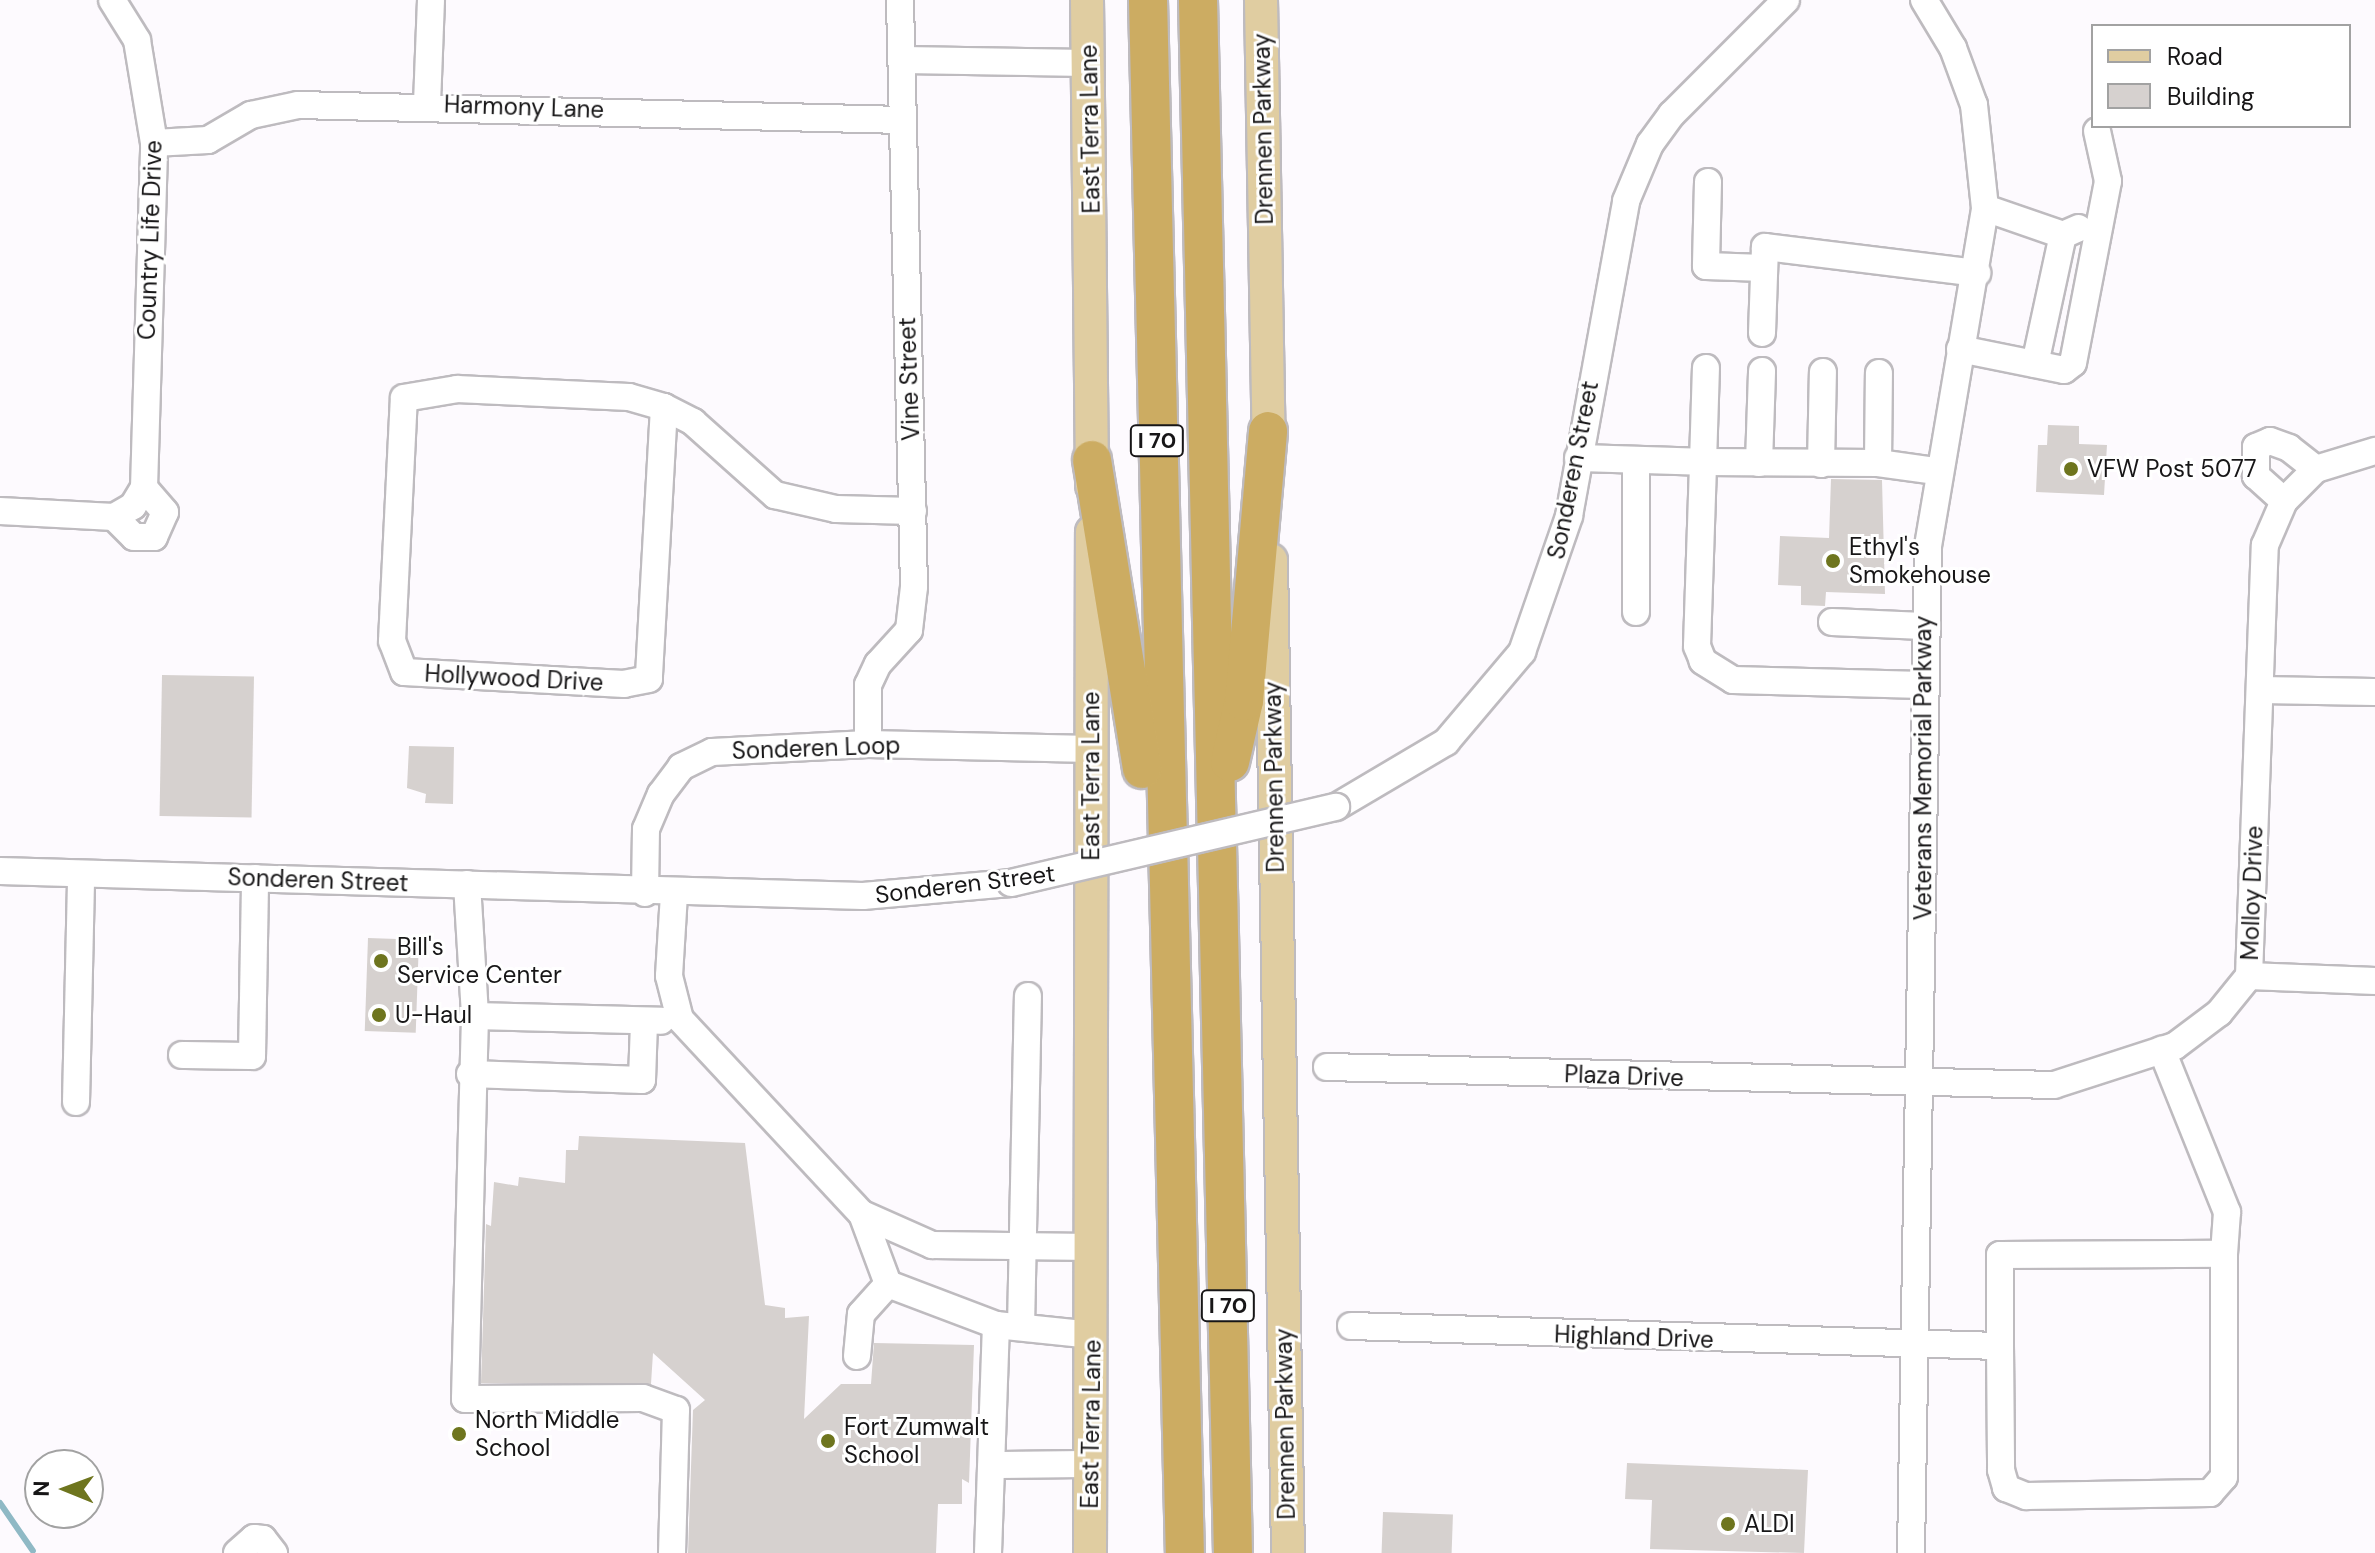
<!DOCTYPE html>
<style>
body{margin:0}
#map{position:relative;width:2375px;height:1553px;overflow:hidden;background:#fdfafe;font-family:"DM Sans",sans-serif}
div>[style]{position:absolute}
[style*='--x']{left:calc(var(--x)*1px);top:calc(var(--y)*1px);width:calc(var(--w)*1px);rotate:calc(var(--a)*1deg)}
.stream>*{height:6px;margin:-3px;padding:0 3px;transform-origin:3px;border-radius:3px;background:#8fb9c5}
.building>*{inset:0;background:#d6d1cf;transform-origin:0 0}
.roads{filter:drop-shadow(2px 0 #bebbbf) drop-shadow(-2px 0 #bebbbf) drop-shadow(0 2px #bebbbf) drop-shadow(0 -2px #bebbbf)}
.minor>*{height:26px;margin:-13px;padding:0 13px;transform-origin:13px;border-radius:13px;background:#fff}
.major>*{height:32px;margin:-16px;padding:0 16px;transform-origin:16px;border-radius:16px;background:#e0cda1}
.highway>*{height:38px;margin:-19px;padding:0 19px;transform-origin:19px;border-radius:19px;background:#ccac62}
.bridges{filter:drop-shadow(2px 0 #bebbbf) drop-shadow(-2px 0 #bebbbf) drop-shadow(0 2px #bebbbf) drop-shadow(0 -2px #bebbbf)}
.minor-bridge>*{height:26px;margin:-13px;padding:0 13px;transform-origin:13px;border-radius:13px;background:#fff}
.dots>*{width:22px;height:22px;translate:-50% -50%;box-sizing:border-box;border:4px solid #fff;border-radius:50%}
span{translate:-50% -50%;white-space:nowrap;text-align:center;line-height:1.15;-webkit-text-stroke:6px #fff;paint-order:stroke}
.shield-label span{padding:2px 6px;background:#fff;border:2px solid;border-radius:6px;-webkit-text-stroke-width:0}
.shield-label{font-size:22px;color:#171617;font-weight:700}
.street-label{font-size:24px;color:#171617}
.poi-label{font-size:24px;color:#171617}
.left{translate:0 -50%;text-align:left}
.legend{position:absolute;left:2091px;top:24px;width:260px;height:104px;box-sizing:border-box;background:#fff;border:2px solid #a2a2a2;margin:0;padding:10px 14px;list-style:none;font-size:24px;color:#171617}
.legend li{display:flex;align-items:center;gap:16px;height:40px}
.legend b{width:40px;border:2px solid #a2a2a2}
.north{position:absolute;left:24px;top:1449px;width:80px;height:80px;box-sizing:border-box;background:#fff;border:2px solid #a2a2a2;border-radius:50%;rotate:271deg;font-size:22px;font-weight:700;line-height:32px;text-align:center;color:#171617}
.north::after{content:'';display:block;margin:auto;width:28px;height:36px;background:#6e751e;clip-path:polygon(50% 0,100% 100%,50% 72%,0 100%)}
</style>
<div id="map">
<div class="stream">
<i style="--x:0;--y:1503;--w:58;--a:55.5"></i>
</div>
<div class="building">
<i style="clip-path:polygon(2048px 425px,2079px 426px,2079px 444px,2107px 445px,2104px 495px,2036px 492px,2038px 445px,2047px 445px)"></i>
<i style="clip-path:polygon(1831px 479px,1882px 480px,1885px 594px,1826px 592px,1825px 606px,1801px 605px,1801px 586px,1778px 585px,1780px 536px,1829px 538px)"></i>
<i style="left:162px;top:675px;width:92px;height:141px;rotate:1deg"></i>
<i style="clip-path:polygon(409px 746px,454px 747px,453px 804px,425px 803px,426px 794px,407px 788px)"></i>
<i style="left:368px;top:938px;width:51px;height:93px;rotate:2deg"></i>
<i style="clip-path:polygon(579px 1136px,745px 1143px,765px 1305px,785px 1308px,785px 1318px,809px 1316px,804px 1419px,841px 1384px,871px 1384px,874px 1343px,974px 1345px,969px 1483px,962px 1479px,962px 1504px,938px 1504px,936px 1553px,688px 1553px,693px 1410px,705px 1400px,653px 1353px,651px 1384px,481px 1383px,486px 1224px,491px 1226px,494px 1182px,518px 1186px,519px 1177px,565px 1183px,566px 1150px,578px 1150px)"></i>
<i style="clip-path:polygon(1627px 1463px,1808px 1470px,1804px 1553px,1650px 1549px,1652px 1500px,1625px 1499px)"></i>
<i style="left:1383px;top:1512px;width:70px;height:41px;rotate:2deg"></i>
</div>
<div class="roads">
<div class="minor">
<i style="--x:902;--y:60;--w:187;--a:0.9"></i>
<i style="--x:427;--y:104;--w:104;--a:-87.8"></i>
<i style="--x:154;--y:143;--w:54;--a:-3.2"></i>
<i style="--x:208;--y:140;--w:50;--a:-30.2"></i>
<i style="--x:251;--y:115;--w:48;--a:-12"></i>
<i style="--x:298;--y:105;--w:604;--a:1.42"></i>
<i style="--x:1708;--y:182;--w:84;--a:91.4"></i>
<i style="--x:1706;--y:266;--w:58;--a:2"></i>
<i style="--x:1985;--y:208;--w:83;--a:19.1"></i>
<i style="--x:2063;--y:235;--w:17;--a:-24"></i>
<i style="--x:1762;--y:333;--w:86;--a:-88"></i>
<i style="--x:1765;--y:247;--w:214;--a:7"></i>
<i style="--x:1960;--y:349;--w:106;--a:11.4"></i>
<i style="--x:2064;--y:370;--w:11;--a:-38"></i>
<i style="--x:2073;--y:363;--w:185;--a:-79.1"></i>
<i style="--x:2108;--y:181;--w:51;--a:-102.4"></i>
<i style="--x:2035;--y:364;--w:132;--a:-77.8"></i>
<i style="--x:457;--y:389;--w:172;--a:2.7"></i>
<i style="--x:629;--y:397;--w:36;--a:16"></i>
<i style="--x:664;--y:407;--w:272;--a:93.2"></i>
<i style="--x:649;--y:679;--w:25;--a:169"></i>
<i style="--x:624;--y:684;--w:220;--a:-176.9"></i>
<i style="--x:404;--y:672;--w:33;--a:-111"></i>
<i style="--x:392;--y:641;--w:243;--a:-87.2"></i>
<i style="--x:404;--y:398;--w:54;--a:-9.6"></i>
<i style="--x:664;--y:407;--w:33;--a:27"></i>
<i style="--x:693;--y:422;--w:110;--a:41.7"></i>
<i style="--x:775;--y:495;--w:63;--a:12.9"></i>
<i style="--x:836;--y:509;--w:77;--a:1.5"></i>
<i style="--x:1578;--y:458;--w:125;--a:1.8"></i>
<i style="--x:1703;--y:462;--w:94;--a:-88.2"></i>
<i style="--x:1636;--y:460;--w:152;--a:90"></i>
<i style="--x:1759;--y:463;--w:92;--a:-88.1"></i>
<i style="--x:1878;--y:463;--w:90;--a:-89.4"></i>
<i style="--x:1821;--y:464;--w:92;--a:-88.8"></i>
<i style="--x:2284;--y:501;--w:38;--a:-138"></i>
<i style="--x:2256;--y:476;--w:29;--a:-90"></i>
<i style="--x:2256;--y:447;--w:15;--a:-23"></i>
<i style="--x:2270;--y:441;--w:20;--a:20"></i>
<i style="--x:2289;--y:448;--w:34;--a:38"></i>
<i style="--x:0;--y:511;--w:114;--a:3"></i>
<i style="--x:114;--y:517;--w:22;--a:-30"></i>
<i style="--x:133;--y:506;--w:21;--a:-59"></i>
<i style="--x:144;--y:488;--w:345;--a:-88.3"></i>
<i style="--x:154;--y:143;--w:104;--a:-99.4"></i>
<i style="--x:137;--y:40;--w:47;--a:-122"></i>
<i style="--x:114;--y:517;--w:28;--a:45"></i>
<i style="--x:134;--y:537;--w:20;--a:0"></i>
<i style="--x:154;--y:537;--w:27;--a:-66"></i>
<i style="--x:165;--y:512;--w:32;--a:-131"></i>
<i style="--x:1832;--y:622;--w:91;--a:2.5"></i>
<i style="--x:1923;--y:685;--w:190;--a:-178.5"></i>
<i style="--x:1733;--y:680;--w:36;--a:-148"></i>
<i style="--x:1703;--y:661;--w:16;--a:-112"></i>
<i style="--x:1697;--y:646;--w:184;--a:-88.1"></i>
<i style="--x:1703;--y:462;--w:175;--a:0.3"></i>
<i style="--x:1878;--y:463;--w:59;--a:7.9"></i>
<i style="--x:2260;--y:690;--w:115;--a:1"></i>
<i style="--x:868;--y:744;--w:59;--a:-90"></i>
<i style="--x:868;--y:685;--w:23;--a:-65"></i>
<i style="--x:878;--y:664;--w:46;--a:-47.6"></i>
<i style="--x:909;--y:630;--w:43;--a:-83.4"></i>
<i style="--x:914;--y:587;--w:587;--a:-91.37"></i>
<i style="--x:1336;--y:807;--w:128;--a:-30.6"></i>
<i style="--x:1446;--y:742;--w:118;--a:-49.8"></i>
<i style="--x:1522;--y:652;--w:144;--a:-70.9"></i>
<i style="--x:1569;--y:516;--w:320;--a:-79.7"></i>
<i style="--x:1626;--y:201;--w:62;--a:-67.2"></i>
<i style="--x:1650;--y:144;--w:37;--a:-54"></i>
<i style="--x:1672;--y:114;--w:161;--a:-45"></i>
<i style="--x:0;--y:871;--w:863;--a:1.66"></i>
<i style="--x:863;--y:896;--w:149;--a:-5"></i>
<i style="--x:467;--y:884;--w:132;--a:86.5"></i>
<i style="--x:475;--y:1016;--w:383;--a:91.5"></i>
<i style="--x:465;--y:1399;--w:178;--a:-0.3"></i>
<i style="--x:643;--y:1398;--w:35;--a:20"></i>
<i style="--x:676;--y:1410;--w:143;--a:91.6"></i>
<i style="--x:645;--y:893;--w:64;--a:-89.1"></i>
<i style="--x:646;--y:829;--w:38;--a:-67"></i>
<i style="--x:661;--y:794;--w:34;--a:-53"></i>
<i style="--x:681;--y:767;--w:34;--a:-26"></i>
<i style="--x:712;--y:752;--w:156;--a:-2.9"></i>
<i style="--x:868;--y:744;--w:223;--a:1.3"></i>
<i style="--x:674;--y:894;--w:82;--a:93.5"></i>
<i style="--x:669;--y:976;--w:44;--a:75.7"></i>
<i style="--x:680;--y:1019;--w:267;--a:47"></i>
<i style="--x:862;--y:1214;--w:77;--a:23.9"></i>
<i style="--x:932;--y:1245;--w:160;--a:0.7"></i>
<i style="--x:2249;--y:976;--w:126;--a:2.3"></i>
<i style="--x:475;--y:1016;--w:186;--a:1.5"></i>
<i style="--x:182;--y:1055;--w:70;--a:0.8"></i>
<i style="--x:252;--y:1056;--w:178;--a:-89"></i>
<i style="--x:1327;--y:1067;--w:727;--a:1.42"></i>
<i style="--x:2054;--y:1085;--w:127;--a:-17.9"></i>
<i style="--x:2175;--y:1046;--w:55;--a:-36.9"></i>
<i style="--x:2219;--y:1013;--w:48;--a:-51"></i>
<i style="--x:2249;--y:976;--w:431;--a:-87.9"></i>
<i style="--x:2265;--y:545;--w:48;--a:-66.6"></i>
<i style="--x:2284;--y:501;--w:45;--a:-45"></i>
<i style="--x:2316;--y:469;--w:62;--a:-17"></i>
<i style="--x:470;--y:1074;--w:172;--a:2"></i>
<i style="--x:642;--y:1080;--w:58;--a:-88"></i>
<i style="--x:76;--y:1102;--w:228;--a:-88.7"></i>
<i style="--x:862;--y:1214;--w:75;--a:69.6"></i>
<i style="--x:888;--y:1284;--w:116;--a:20.8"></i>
<i style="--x:996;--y:1325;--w:97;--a:5.9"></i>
<i style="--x:1351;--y:1326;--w:649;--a:1.77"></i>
<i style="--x:2000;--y:1346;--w:91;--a:-90"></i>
<i style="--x:2000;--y:1255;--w:224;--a:-0.3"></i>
<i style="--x:2224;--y:1254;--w:42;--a:-85.9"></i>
<i style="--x:2227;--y:1212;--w:175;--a:-111.9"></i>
<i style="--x:1021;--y:1327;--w:331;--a:-88.8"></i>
<i style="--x:2000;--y:1346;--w:124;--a:89.5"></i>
<i style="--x:2001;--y:1470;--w:19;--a:74"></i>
<i style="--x:2006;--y:1488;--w:22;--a:22"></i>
<i style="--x:2026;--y:1496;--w:184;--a:-0.9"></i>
<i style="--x:2210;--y:1493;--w:21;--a:-49"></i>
<i style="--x:2224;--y:1477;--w:223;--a:-90"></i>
<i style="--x:857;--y:1356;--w:42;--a:-84.6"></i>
<i style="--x:861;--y:1314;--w:40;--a:-48"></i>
<i style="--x:993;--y:1465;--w:98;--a:-0.6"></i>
<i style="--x:237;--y:1553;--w:23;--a:-41"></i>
<i style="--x:254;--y:1538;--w:9;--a:6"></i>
<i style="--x:263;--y:1539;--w:18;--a:52"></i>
<i style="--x:988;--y:1553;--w:228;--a:-88"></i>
<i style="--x:1911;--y:1553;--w:1007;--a:-89.03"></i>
<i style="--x:1928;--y:546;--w:343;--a:-80.4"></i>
<i style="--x:1985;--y:208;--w:104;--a:-96.1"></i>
<i style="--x:1974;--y:105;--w:61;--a:-110.2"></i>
<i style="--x:1953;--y:48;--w:56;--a:-121.1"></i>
</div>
<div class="major">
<i style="--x:1087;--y:0;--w:486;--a:89.4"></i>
<i style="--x:1261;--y:0;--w:454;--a:89"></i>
<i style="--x:1271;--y:560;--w:993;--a:89.02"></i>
<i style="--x:1090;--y:1553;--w:1021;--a:-89.89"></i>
</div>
<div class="highway">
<i style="--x:1148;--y:0;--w:1553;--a:88.64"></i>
<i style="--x:1198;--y:0;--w:1553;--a:88.71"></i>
<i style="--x:1092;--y:460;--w:313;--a:80.8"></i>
<i style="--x:1230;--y:762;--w:63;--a:-77.1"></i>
<i style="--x:1244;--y:701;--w:271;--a:-84.9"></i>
</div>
</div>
<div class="bridges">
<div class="minor-bridge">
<i style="--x:1011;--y:883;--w:334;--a:-13.2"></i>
</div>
</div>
<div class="dots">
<i style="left:2071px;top:469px;background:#6e751e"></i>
<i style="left:1833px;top:561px;background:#6e751e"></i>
<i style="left:381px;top:961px;background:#6e751e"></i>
<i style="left:379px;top:1015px;background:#6e751e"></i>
<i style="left:459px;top:1434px;background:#6e751e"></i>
<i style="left:828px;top:1441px;background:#6e751e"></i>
<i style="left:1728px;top:1524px;background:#6e751e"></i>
</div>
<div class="shield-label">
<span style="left:1157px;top:441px">I 70</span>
<span style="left:1228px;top:1306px">I 70</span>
</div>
<div class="street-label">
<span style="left:524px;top:107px;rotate:2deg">Harmony Lane</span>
<span style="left:1090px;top:129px;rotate:-91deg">East Terra Lane</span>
<span style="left:1263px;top:129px;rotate:-91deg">Drennen Parkway</span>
<span style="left:150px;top:240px;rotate:-88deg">Country Life Drive</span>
<span style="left:909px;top:379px;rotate:-92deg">Vine Street</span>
<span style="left:1573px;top:470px;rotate:-79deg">Sonderen Street</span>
<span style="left:514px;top:678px;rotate:3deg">Hollywood Drive</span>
<span style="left:816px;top:748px;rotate:-2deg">Sonderen Loop</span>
<span style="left:1923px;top:768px;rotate:-90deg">Veterans Memorial Parkway</span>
<span style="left:1091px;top:776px;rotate:-90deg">East Terra Lane</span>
<span style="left:1274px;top:777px;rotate:-91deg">Drennen Parkway</span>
<span style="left:318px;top:880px;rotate:2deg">Sonderen Street</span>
<span style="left:965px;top:884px;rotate:-7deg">Sonderen Street</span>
<span style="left:2252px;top:893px;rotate:-88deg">Molloy Drive</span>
<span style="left:1624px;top:1076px;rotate:2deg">Plaza Drive</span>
<span style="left:1634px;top:1337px;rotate:2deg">Highland Drive</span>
<span style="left:1091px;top:1424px;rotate:-89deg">East Terra Lane</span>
<span style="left:1285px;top:1424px;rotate:-91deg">Drennen Parkway</span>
</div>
<div class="poi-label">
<span class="left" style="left:2087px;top:469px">VFW Post 5077</span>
<span class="left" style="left:1849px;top:561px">Ethyl's<br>Smokehouse</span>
<span class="left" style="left:397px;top:961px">Bill's<br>Service Center</span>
<span class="left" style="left:395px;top:1015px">U-Haul</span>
<span class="left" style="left:475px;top:1434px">North Middle<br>School</span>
<span class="left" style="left:844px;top:1441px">Fort Zumwalt<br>School</span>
<span class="left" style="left:1744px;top:1524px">ALDI</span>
</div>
<ul class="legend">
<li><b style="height:10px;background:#e0cda1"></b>Road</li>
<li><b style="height:22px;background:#d6d1cf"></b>Building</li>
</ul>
<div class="north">N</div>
</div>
